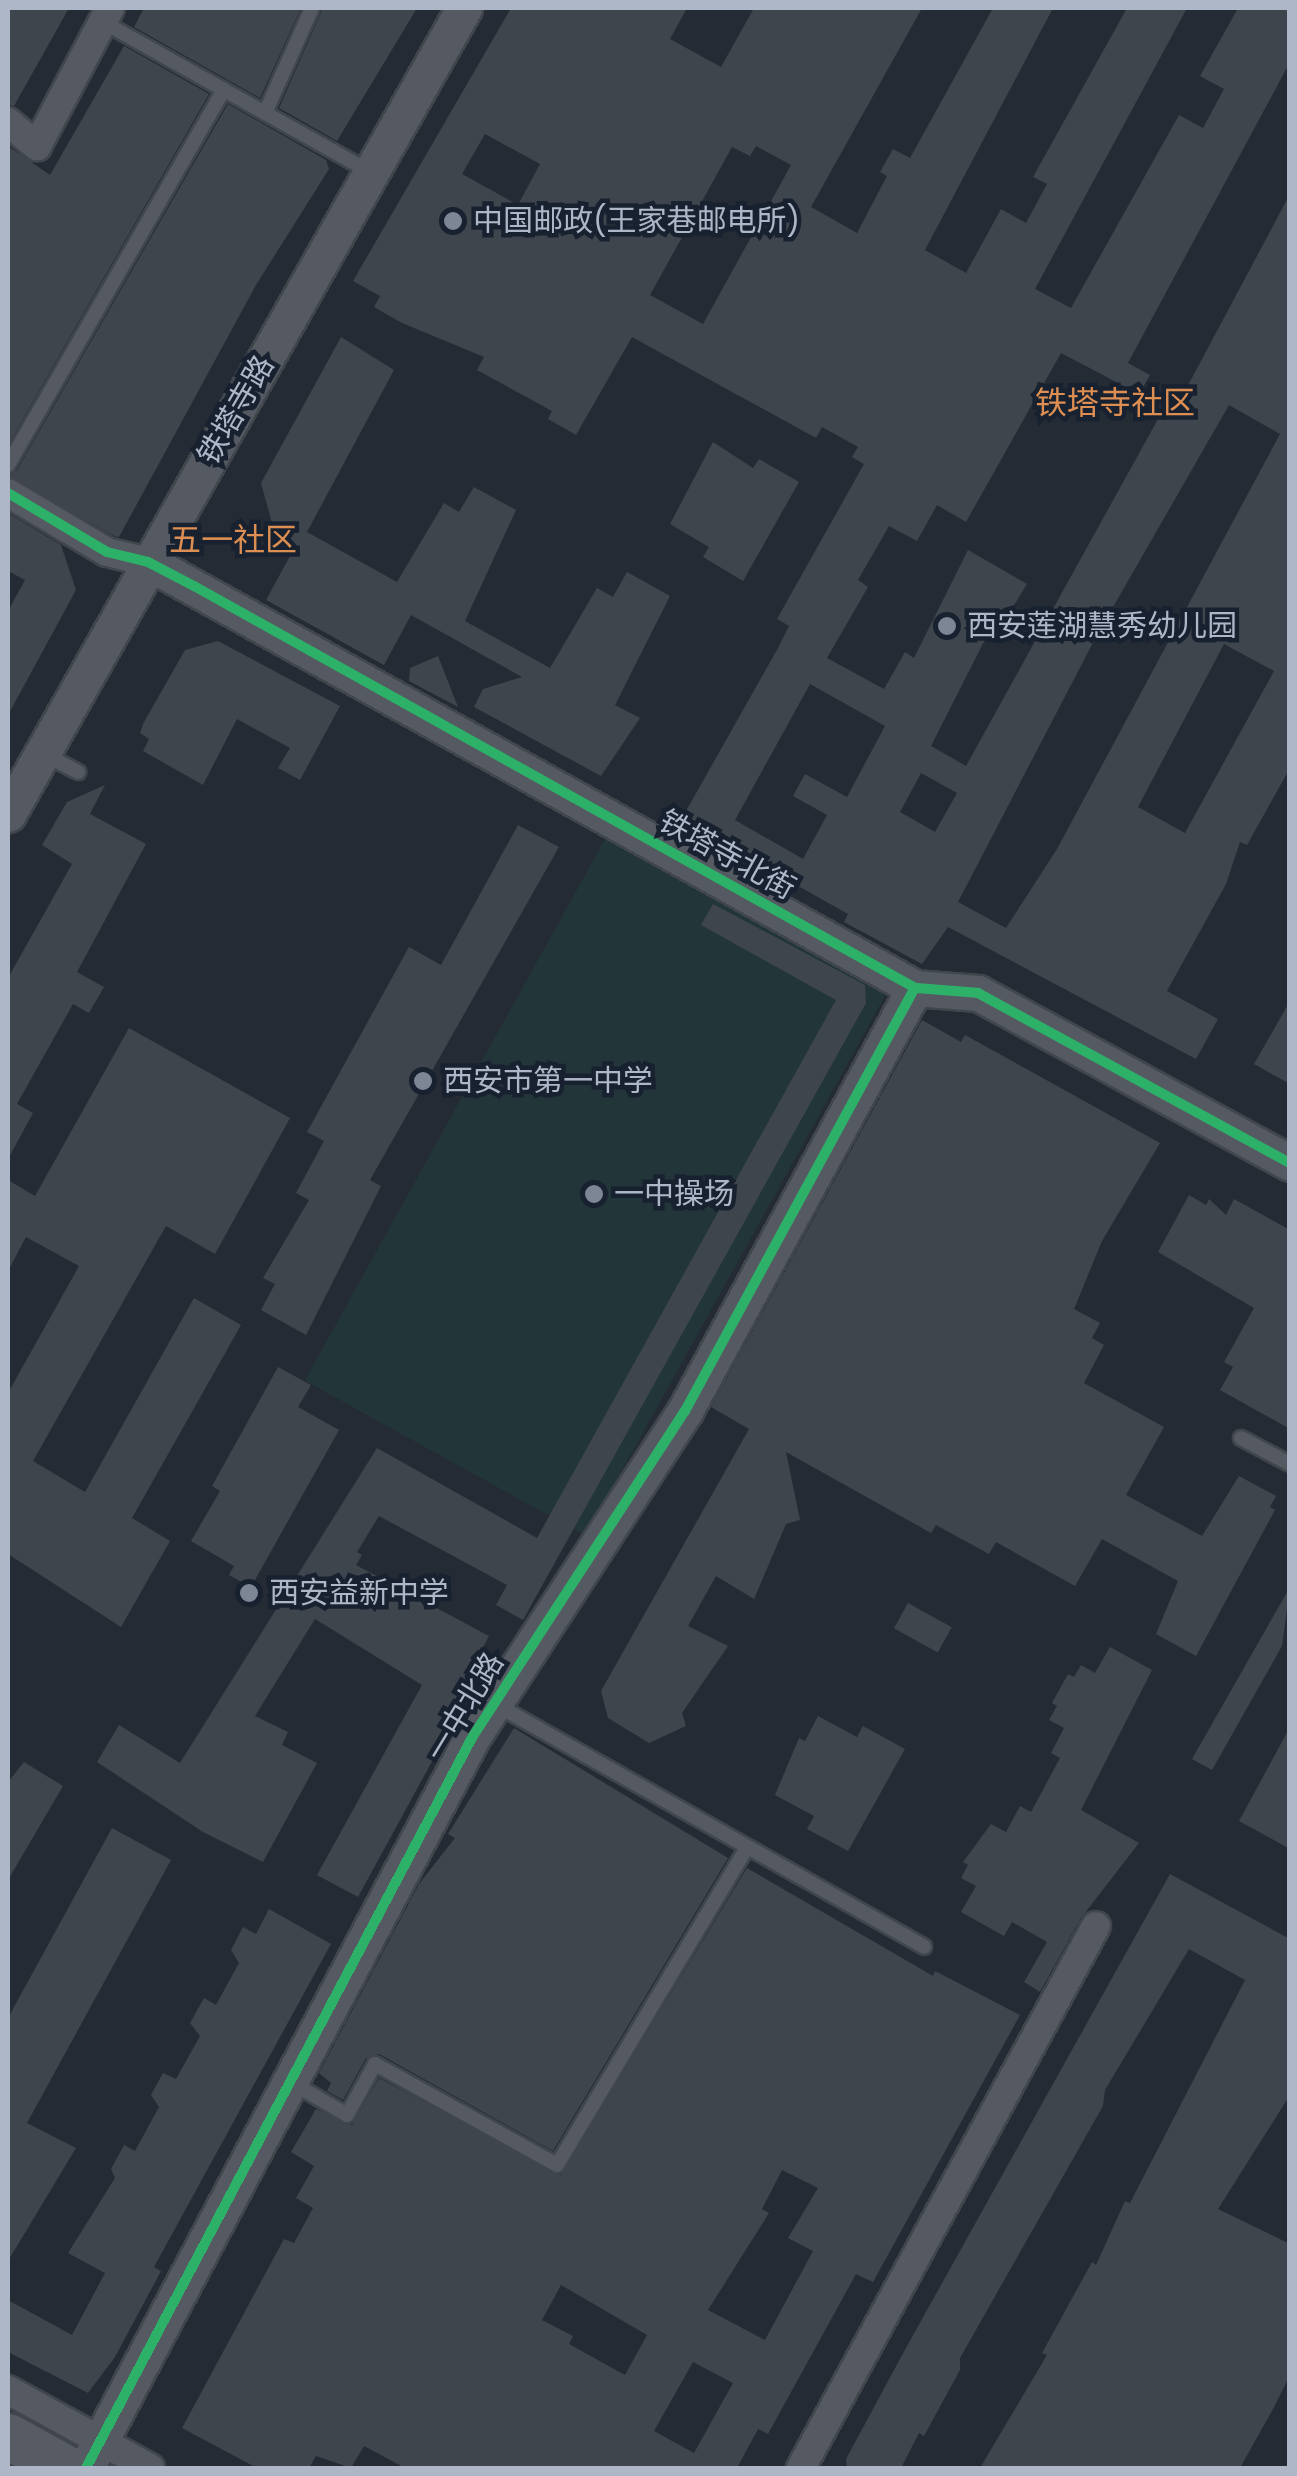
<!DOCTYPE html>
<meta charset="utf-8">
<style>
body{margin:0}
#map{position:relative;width:1297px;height:2476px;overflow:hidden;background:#252b34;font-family:Poppins,"Noto Sans SC",sans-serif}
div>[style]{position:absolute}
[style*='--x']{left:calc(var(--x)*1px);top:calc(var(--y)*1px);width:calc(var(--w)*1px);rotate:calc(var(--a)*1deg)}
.green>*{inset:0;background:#22363a;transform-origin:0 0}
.building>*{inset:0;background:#3f454c;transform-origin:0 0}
.roads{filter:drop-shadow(2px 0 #41464d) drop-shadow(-2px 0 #41464d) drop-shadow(0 2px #41464d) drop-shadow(0 -2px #41464d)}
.service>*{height:14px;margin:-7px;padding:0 7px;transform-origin:7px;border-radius:7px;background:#545962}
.minor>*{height:28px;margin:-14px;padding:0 14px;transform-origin:14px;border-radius:14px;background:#545962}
.tertiary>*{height:35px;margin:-17.5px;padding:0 17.5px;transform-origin:17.5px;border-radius:17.5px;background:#545962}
.primary>*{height:45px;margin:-22.5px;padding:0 22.5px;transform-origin:22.5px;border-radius:22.5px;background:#575c64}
.cycleway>*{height:10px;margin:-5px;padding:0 5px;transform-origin:5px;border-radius:5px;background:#2db169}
.dots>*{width:28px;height:28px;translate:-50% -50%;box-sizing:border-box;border:5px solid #18212f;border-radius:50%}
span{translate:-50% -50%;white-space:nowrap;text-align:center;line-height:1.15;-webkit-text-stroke:9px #18212f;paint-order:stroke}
.poi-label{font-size:30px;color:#adb7c7}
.left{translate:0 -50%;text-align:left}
.street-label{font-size:30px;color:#adb7c7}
.neighbourhood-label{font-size:32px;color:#dd8e52}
.frame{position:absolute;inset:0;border:10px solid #adb7c7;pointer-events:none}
</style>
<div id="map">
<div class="green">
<i style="left:605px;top:839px;width:321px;height:619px;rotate:29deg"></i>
</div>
<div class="building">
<i style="clip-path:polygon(8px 8px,69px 8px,14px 106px,8px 105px)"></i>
<i style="clip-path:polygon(144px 8px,301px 8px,260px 98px,134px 27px)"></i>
<i style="clip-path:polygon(323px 8px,417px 8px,337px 141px,279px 108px)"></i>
<i style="clip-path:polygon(evenodd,511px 8px,687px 8px,670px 39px,721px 67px,754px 8px,922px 8px,811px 207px,857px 233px,887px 176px,880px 172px,893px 149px,910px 158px,993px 8px,1053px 8px,925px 250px,966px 273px,1001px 209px,1026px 223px,1047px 184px,1033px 177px,1127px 8px,1187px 8px,1035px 289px,1071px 308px,1179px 115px,1203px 128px,1224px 89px,1200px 76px,1238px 8px,1290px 8px,1290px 62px,1128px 363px,1150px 375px,1139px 394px,1061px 353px,966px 522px,937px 505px,917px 541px,889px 526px,858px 580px,868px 587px,827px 658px,884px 689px,905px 652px,914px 658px,968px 550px,1027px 584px,1008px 615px,1000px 610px,931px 746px,966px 766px,1168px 401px,1177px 406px,1290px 194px,1290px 768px,1247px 845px,1240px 842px,1226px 884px,1167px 991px,1218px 1019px,1196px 1059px,948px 927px,922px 964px,844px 922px,848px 914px,681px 820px,778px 648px,789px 626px,777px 619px,864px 464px,852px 457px,858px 447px,822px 427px,816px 438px,632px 337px,576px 435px,548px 419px,552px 411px,477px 370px,484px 357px,402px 323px,374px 307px,380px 296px,353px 281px,511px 8px,485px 134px,540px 164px,518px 205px,462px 174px,485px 134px,511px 8px,756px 146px,791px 165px,703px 324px,650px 295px,732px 147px,750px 156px,756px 146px,511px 8px,1229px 405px,1280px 434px,1057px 849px,1006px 928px,958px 902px,1097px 635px,1229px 405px,511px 8px,1224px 644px,1274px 671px,1185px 833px,1138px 807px,1224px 644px,511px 8px,810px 684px,885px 726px,847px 797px,805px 774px,793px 796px,827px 815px,803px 859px,735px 820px,810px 684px,511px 8px,921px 773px,957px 793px,935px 832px,900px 812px,921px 773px)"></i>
<i style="clip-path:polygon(124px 46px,209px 94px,8px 445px,8px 146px,50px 175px)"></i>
<i style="clip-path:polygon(228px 104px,326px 160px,329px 169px,256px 285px,119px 537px,114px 536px,8px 476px,17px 470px)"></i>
<i style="clip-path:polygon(341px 337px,394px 370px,307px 532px,397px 582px,444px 503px,459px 512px,474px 487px,516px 510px,465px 621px,550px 668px,597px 588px,613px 597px,627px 572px,670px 596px,615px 705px,640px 718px,601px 776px,474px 707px,483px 689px,522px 677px,411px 615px,384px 665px,266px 600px,296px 545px,275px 534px,261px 483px)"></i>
<i style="clip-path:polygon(713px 442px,753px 468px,759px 459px,799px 482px,743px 581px,703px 557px,709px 547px,670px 524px)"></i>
<i style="clip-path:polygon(8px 513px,61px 545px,76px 590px,8px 715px,8px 611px,25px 580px,8px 571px)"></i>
<i style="clip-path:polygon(218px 641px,340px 706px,300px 780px,278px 768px,290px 748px,237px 719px,203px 785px,143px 751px,149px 739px,140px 733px,144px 722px,185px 650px)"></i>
<i style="clip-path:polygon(438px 656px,458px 707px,409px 681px,410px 668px)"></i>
<i style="clip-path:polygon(105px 785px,90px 814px,146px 844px,77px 972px,104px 987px,89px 1013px,73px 1004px,17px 1104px,33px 1113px,8px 1159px,8px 978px,72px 864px,42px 845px,67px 802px)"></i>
<i style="clip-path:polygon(518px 825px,559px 847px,370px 1180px,381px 1186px,306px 1335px,261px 1310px,275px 1284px,263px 1278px,309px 1200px,296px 1193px,324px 1141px,307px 1132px,409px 947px,441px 965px)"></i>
<i style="clip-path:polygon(713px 904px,865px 985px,866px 1003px,523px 1620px,496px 1605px,507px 1585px,379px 1516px,357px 1552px,362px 1555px,356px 1565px,489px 1636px,470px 1672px,478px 1677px,358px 1897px,317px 1875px,422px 1685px,315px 1619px,255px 1716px,288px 1732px,282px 1745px,317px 1763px,263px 1862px,203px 1832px,97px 1762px,119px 1725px,180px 1763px,377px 1448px,537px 1538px,836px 1000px,701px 925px)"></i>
<i style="clip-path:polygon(1290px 1001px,1290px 1084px,1254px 1064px)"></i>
<i style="clip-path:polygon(922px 1020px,961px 1042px,965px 1035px,1160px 1143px,1102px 1241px,1074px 1309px,1100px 1323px,1092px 1338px,1104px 1345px,1084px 1383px,1164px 1427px,1126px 1495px,1202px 1536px,1239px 1476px,1276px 1496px,1270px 1507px,1275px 1510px,1196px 1656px,1156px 1634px,1178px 1581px,1102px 1539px,1075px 1586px,996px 1542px,989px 1554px,936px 1525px,931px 1533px,786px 1452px,800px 1520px,786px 1524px,754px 1599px,716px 1576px,688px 1626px,728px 1646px,682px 1713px,686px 1726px,649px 1743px,608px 1718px,601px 1691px,749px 1429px,711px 1407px)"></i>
<i style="clip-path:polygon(129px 1028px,290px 1118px,215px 1254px,166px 1226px,33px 1461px,85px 1492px,194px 1298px,241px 1325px,132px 1518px,170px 1541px,121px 1627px,8px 1554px,8px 1393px,79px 1266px,26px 1237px,8px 1271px,8px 1180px,35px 1196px)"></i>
<i style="clip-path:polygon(1189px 1195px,1206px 1205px,1209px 1199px,1226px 1215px,1234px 1199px,1290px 1230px,1290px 1429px,1220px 1390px,1233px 1367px,1224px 1362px,1254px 1308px,1158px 1252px)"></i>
<i style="clip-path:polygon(278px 1367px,311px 1385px,298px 1407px,339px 1430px,251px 1587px,229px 1575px,234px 1566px,191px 1541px,220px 1491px,212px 1486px)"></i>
<i style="clip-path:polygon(1290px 1587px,1282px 1646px,1212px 1770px,1192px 1759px)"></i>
<i style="left:908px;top:1603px;width:50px;height:29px;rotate:29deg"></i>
<i style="clip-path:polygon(1110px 1647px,1152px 1670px,1081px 1810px,1139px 1843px,1081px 1918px,1040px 1992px,1024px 1982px,1047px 1942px,1012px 1922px,1004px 1936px,961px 1912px,976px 1886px,961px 1878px,968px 1865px,963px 1862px,991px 1824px,1006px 1832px,1020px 1806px,1031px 1812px,1060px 1758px,1051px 1753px,1064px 1728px,1049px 1720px,1057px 1706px,1052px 1703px,1068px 1674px,1074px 1677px,1081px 1665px,1095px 1673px)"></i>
<i style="clip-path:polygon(818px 1716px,857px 1737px,863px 1726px,905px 1749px,848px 1851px,807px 1829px,814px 1816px,775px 1795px,799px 1738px,805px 1741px)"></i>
<i style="clip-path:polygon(1290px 1727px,1290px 1849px,1239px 1821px)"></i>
<i style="clip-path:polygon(514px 1728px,728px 1858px,553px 2151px,379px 2054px,366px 2058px,343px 2100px,327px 2091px,331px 2083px,319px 2073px,419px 1884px,455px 1838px,448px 1834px)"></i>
<i style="clip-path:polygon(24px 1762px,63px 1786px,8px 1880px,8px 1782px)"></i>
<i style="clip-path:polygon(112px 1828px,171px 1860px,27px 2123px,76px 2148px,8px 2261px,8px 2018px)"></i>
<i style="clip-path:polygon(evenodd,747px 1868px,933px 1976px,935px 1971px,1020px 2015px,873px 2282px,856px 2274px,768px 2434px,758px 2429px,737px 2468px,405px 2468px,364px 2446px,351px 2468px,316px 2456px,309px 2468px,257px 2468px,182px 2428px,284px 2239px,294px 2243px,313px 2208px,296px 2198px,314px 2166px,291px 2152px,316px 2109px,352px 2125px,379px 2078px,561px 2175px,747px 1868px,782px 2170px,818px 2188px,788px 2238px,813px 2251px,765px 2340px,708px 2310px,769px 2213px,762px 2209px,782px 2170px,747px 1868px,561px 2285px,647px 2335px,625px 2375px,569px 2344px,573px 2336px,542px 2320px,561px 2285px,747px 1868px,693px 2362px,733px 2383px,694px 2453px,654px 2431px,693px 2362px)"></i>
<i style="clip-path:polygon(1170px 1874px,1290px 1939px,1290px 2095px,1218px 2209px,1290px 2244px,1290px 2375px,1273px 2409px,1240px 2468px,980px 2468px,1047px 2355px,1042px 2353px,1092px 2262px,1096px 2265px,1125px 2201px,1130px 2203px,1245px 1980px,1189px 1949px,1105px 2090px,1103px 2106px,960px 2358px,960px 2370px,924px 2436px,919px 2433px,901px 2468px,847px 2468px,846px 2459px,907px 2346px)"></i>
<i style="clip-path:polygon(269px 1909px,331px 1944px,154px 2267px,161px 2271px,115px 2357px,88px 2393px,8px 2352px,8px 2300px,72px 2335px,105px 2273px,68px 2253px,115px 2178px,111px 2169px,124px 2145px,135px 2151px,159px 2107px,151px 2095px,163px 2073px,176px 2079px,200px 2036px,190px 2023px,204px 1998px,216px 2005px,239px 1963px,231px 1950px,243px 1927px,256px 1934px)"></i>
</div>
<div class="roads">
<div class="service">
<i style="--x:103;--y:22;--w:308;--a:29.3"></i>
<i style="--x:265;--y:113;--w:115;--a:-65.9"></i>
<i style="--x:8;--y:465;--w:433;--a:-60.1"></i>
<i style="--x:42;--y:753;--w:41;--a:27.8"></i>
<i style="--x:1241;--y:1438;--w:55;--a:28"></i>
<i style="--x:495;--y:1704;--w:493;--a:29.5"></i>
<i style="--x:291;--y:2082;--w:65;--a:30.5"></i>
<i style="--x:347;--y:2115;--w:58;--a:-61.2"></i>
<i style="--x:375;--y:2064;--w:208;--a:29"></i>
<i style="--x:557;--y:2165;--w:370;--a:-59.1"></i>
</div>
<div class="minor">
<i style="--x:8;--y:122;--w:38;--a:40"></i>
<i style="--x:37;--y:146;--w:156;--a:-62.1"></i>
<i style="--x:8;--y:493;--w:115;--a:30.8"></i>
<i style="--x:107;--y:552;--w:42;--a:13.7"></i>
<i style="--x:8;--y:2390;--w:162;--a:28.8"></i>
<i style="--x:801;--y:2468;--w:617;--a:-61.44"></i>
</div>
<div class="tertiary">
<i style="--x:148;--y:562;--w:877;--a:29.05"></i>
<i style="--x:915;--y:988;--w:63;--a:4.5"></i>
<i style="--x:978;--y:993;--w:355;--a:28.6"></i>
<i style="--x:8;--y:814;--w:926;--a:-60.5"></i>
<i style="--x:86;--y:2468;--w:828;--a:-62.14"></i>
<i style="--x:473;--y:1736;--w:388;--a:-56.9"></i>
<i style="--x:685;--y:1411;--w:481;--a:-61.5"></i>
</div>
<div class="primary">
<i style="--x:8;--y:2436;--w:66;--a:28.9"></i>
</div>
</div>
<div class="cycleway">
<i style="--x:8;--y:493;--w:115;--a:30.8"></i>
<i style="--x:107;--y:552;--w:42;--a:13.7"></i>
<i style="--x:148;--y:562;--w:52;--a:27.6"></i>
<i style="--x:194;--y:586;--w:825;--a:29.14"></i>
<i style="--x:915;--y:988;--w:63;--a:4.5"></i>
<i style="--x:978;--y:993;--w:355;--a:28.6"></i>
<i style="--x:86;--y:2468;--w:828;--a:-62.14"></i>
<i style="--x:473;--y:1736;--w:388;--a:-56.9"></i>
<i style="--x:685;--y:1411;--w:481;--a:-61.5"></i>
</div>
<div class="dots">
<i style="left:453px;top:221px;background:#7d8694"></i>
<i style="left:947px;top:626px;background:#7d8694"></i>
<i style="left:423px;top:1081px;background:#7d8694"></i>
<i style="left:594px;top:1194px;background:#7d8694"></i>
<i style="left:249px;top:1593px;background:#7d8694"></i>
</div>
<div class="poi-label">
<span class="left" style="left:473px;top:221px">中国邮政(王家巷邮电所)</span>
<span class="left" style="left:967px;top:626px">西安莲湖慧秀幼儿园</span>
<span class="left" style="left:443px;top:1081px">西安市第一中学</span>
<span class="left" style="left:614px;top:1194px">一中操场</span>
<span class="left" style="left:269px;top:1593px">西安益新中学</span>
</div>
<div class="street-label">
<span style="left:236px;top:410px;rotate:-60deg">铁塔寺路</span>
<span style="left:727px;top:855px;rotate:29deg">铁塔寺北街</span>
<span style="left:465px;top:1707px;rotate:-59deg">一中北路</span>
</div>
<div class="neighbourhood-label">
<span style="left:1115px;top:403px">铁塔寺社区</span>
<span style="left:233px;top:540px">五一社区</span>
</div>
<div class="frame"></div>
</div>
